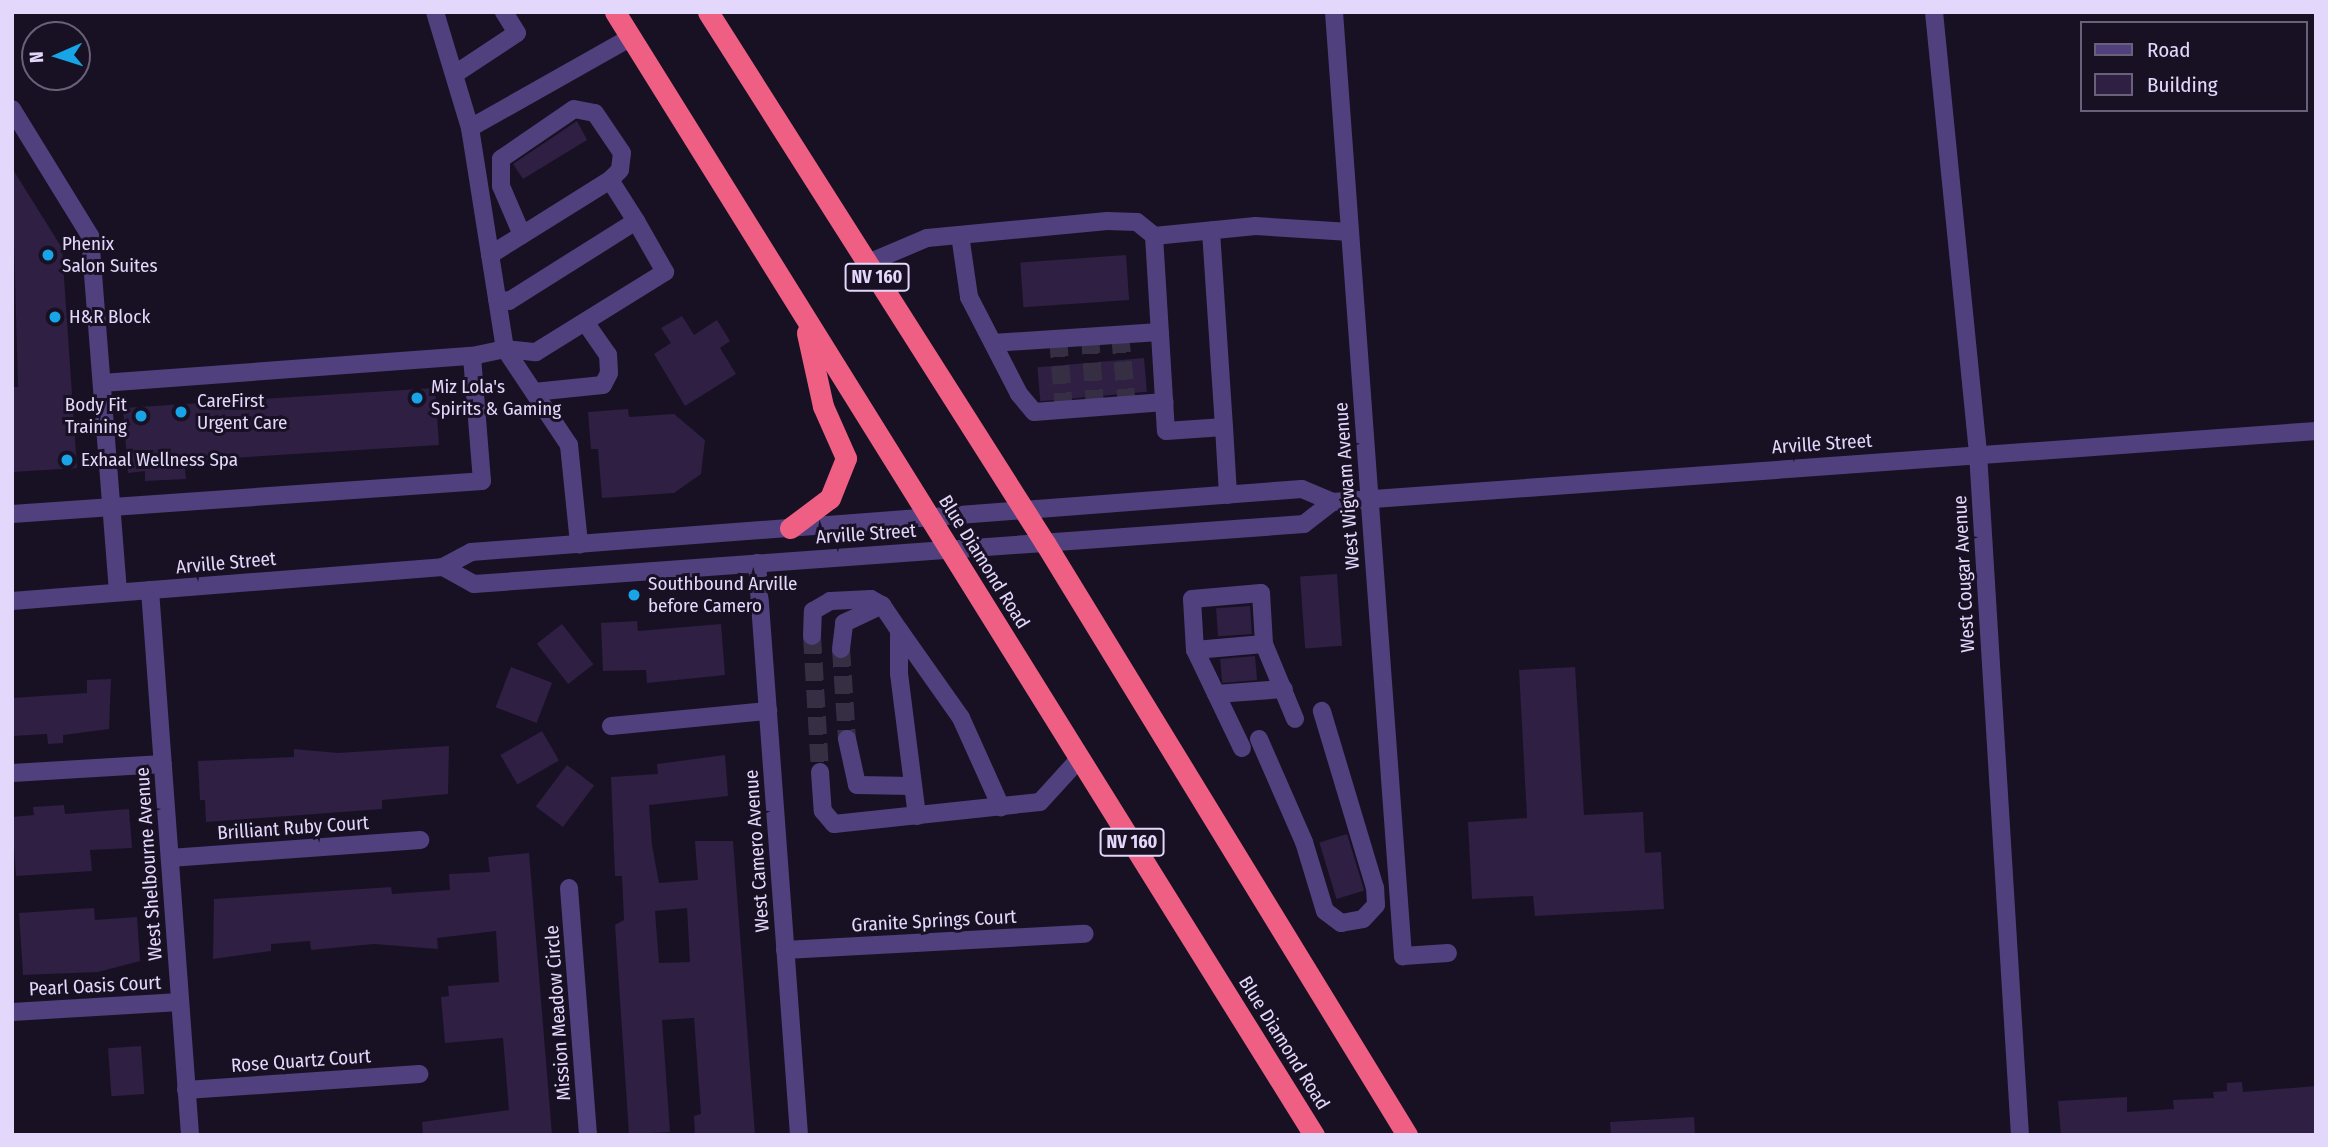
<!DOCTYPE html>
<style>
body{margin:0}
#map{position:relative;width:2328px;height:1147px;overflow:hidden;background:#181124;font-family:"Fira Sans Condensed",sans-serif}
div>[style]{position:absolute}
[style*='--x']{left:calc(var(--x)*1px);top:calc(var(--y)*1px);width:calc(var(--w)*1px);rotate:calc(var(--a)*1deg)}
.building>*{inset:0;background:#2e1f43;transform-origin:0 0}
.minor-tunnel>*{height:18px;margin-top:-9px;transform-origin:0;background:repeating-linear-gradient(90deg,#362f44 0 18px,transparent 0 27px)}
.minor>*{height:18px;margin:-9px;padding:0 9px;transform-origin:9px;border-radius:9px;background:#50417e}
.highway>*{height:21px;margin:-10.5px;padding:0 10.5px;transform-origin:10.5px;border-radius:10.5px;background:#ef5f84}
.dots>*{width:19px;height:19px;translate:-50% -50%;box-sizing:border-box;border:4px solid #181124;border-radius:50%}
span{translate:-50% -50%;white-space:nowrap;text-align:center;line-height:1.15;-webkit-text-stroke:6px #181124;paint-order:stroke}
.shield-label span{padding:2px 5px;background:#181124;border:2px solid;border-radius:5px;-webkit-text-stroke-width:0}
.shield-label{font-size:18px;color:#e3d8fb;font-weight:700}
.poi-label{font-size:19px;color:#e3d8fb}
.left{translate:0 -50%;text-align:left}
.right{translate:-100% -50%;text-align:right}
.street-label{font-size:19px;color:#e3d8fb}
.frame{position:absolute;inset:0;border:14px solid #e3d8fb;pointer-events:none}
.legend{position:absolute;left:2080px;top:21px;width:228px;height:91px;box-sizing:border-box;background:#181124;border:2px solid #69617a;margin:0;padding:9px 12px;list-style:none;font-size:21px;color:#e3d8fb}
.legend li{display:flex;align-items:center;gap:14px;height:35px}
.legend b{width:35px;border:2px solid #69617a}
.north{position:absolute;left:21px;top:21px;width:70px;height:70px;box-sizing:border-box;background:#181124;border:2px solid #69617a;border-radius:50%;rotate:267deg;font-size:19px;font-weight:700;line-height:28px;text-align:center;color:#e3d8fb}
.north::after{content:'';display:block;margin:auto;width:24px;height:32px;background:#17a5e8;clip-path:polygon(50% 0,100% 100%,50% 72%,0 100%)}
</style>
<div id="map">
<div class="building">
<i style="clip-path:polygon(577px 121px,587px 140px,523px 179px,513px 164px)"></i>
<i style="clip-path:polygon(12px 168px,62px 248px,77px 468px,12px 472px,12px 387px,18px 387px)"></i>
<i style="left:1126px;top:255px;width:45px;height:106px;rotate:86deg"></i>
<i style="clip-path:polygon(682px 316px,694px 335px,717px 320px,730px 341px,720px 348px,736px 374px,685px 406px,654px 354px,671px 343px,661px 328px)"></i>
<i style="left:1144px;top:358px;width:34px;height:107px;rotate:85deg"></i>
<i style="clip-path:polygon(435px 388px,439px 445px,184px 461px,186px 479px,145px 481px,145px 471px,128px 473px,123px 408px)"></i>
<i style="clip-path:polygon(628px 409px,629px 417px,674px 414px,705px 440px,701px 474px,674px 493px,602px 498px,598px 449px,591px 449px,588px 412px)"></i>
<i style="left:1337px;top:574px;width:72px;height:37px;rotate:86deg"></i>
<i style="left:1250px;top:606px;width:28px;height:34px;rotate:86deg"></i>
<i style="clip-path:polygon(637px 621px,638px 631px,721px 624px,725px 675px,647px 683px,646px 670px,603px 671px,601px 623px)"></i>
<i style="left:562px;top:624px;width:51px;height:32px;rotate:52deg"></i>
<i style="left:1255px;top:656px;width:24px;height:35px;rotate:85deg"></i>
<i style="left:511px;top:667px;width:44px;height:43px;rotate:21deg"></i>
<i style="clip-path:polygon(1575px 667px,1584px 815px,1643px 812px,1645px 853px,1661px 852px,1664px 909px,1535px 916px,1533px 896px,1472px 899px,1468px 822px,1527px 818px,1519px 670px)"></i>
<i style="clip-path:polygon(111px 679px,109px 729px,63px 735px,63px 743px,48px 744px,47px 734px,12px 736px,12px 698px,87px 693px,87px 680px)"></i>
<i style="left:542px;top:731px;width:34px;height:48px;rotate:60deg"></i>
<i style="clip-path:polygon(449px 746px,448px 794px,382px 800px,382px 809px,206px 822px,205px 800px,200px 800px,198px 761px,294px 757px,294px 749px,338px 753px)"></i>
<i style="clip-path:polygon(evenodd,725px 755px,728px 796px,649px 805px,652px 845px,659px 883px,698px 880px,695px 841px,733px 841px,755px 1135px,695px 1135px,694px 1116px,701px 1114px,694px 1018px,662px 1020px,670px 1132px,629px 1134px,615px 925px,624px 920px,622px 876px,615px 876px,611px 777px,658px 774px,657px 764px,725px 755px,687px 908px,690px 962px,659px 963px,655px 911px,687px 908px)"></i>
<i style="left:567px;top:765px;width:34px;height:52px;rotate:37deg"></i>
<i style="clip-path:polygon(64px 805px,65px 814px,129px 809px,132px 848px,90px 850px,92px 871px,16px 876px,12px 817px,34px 815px,33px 807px)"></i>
<i style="left:1347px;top:834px;width:59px;height:29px;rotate:73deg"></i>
<i style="clip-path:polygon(529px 853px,552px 1135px,423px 1135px,422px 1122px,509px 1110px,503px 1038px,445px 1043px,441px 997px,449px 996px,448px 986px,499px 982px,496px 931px,437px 938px,438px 949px,374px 944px,311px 950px,310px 941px,271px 944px,271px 951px,213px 959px,214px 899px,391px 887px,392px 894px,450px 890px,449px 874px,490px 872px,488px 857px)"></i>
<i style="clip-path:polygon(94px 908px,95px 920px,137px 917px,140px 961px,98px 972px,23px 975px,19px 913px)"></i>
<i style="left:141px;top:1046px;width:48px;height:33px;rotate:86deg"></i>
<i style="clip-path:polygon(2242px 1082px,2243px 1092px,2316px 1086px,2316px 1135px,2061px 1135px,2058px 1101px,2127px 1097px,2127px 1112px,2174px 1109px,2173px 1100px,2214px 1098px,2213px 1092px,2227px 1091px,2227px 1083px)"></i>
<i style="clip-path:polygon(1694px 1117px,1695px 1135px,1611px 1135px,1610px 1122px)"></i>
</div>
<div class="minor-tunnel">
<i style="--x:1120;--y:335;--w:70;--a:84.3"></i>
<i style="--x:1090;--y:336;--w:71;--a:86"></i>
<i style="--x:1058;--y:339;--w:71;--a:85.2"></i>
<i style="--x:812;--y:636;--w:136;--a:86.6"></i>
<i style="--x:841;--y:649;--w:90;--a:86.2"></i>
</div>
<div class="minor">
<i style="--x:435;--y:12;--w:121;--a:73.2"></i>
<i style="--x:470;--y:128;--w:224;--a:81"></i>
<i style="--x:505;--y:349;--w:115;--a:56.3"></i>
<i style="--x:569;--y:445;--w:100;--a:84.2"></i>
<i style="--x:1334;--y:12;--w:947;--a:85.82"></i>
<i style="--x:1403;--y:956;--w:45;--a:-3.8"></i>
<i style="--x:1934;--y:12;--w:443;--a:84.3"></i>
<i style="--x:1978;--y:453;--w:683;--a:86.48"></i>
<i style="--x:455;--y:74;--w:74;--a:-33.5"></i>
<i style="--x:517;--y:33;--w:25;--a:-122"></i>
<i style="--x:12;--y:109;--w:149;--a:58.4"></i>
<i style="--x:90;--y:236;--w:357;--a:85.5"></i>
<i style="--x:470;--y:128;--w:184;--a:-29.4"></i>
<i style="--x:522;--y:235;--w:53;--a:-113.2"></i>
<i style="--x:501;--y:186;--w:27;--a:-90"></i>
<i style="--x:501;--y:159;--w:88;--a:-34.4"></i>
<i style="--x:574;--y:109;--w:21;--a:11"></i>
<i style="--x:595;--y:113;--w:48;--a:56"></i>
<i style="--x:622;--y:153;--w:17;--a:97"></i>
<i style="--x:620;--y:170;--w:14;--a:135"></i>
<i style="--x:960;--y:235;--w:63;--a:81.7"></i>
<i style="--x:969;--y:297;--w:109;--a:62.7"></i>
<i style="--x:1019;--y:394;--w:23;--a:50"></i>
<i style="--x:1034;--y:412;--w:131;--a:-4.4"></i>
<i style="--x:1154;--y:236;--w:195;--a:86.5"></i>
<i style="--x:1166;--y:431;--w:58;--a:-3.9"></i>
<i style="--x:1224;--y:427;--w:197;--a:-93.8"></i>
<i style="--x:490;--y:255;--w:142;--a:-32"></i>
<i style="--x:610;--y:180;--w:49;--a:57.6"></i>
<i style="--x:868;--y:263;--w:64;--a:-23"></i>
<i style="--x:927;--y:238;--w:181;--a:-5.4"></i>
<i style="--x:1107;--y:221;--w:30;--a:2"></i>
<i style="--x:1137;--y:222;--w:22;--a:39"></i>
<i style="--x:1154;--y:236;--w:102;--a:-5.6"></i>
<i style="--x:1256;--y:226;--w:94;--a:3.7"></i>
<i style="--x:993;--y:343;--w:167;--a:-3.8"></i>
<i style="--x:102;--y:383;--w:371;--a:-4.2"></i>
<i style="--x:534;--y:392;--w:69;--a:-5.8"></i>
<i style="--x:603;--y:385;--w:13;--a:-63"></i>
<i style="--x:609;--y:373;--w:18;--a:-93"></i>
<i style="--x:608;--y:355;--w:40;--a:-124.9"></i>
<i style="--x:1224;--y:427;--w:68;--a:86.6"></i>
<i style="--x:12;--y:514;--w:471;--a:-4"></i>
<i style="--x:482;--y:481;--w:125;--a:-94.6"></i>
<i style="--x:472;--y:356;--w:34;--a:-12"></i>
<i style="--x:505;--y:349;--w:31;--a:6"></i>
<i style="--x:536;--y:352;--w:152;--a:-31.8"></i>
<i style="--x:665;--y:272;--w:59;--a:-119.6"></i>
<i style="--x:636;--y:221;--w:150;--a:147.8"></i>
<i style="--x:509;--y:301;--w:12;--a:-171"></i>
<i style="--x:757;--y:563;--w:574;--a:85.8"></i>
<i style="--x:443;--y:567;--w:35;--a:29"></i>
<i style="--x:474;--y:584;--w:832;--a:-4.13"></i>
<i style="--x:1304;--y:524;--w:36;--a:-38"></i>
<i style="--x:150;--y:590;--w:546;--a:85.8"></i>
<i style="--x:12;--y:601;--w:432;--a:-4.5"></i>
<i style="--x:443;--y:567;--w:32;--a:-28"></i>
<i style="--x:471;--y:552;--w:833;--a:-4.34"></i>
<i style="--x:1302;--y:489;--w:33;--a:23"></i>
<i style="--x:1332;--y:502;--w:987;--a:-4.13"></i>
<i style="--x:812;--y:636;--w:25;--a:-88"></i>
<i style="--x:813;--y:611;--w:20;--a:-30"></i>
<i style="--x:830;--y:601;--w:41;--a:-2.8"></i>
<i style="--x:871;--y:599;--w:13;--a:29"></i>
<i style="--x:882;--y:605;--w:30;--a:56"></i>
<i style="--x:841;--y:649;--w:26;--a:-83"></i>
<i style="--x:844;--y:623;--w:42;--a:-25.3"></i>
<i style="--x:1195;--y:650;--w:51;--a:-93.4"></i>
<i style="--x:1192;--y:599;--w:69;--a:-5"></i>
<i style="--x:1261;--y:593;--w:51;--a:86.6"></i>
<i style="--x:1216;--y:694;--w:68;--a:-4.2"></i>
<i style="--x:611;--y:726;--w:158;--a:-5.5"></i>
<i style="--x:847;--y:739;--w:47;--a:77.7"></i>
<i style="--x:857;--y:785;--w:56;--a:1"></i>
<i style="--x:1259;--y:739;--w:112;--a:66.4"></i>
<i style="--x:1304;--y:842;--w:72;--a:73.1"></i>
<i style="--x:1325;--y:911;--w:20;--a:37"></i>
<i style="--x:1341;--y:923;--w:22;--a:-10"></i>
<i style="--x:1363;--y:919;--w:19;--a:-47"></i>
<i style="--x:1376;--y:905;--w:17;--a:-93"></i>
<i style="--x:1375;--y:888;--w:185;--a:-106.7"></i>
<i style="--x:1242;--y:748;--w:109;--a:-115.6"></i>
<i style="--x:1195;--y:650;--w:69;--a:-5"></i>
<i style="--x:1264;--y:644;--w:81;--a:67.5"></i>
<i style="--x:820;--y:772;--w:39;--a:86"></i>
<i style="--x:823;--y:811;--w:17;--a:50"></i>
<i style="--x:834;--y:824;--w:207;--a:-6.1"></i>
<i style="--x:1040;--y:802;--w:59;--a:-47.7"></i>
<i style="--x:12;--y:773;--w:151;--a:-3.4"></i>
<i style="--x:917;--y:816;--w:143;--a:-97.2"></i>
<i style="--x:899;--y:674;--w:44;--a:-90"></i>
<i style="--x:899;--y:630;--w:108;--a:54.8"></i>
<i style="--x:961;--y:718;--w:98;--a:65.8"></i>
<i style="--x:170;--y:858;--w:251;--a:-4.1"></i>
<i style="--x:569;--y:888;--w:248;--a:85.6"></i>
<i style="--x:785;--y:950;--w:300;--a:-3.1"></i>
<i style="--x:12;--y:1012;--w:168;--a:-3.4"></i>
<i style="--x:186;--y:1090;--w:234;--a:-3.9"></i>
</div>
<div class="highway">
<i style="--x:615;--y:12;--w:1323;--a:58.1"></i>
<i style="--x:708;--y:12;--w:629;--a:57.6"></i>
<i style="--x:1045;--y:543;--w:694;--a:58.55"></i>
<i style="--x:790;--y:528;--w:50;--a:-36.9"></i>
<i style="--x:830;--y:498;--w:43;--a:-68.2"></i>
<i style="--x:846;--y:458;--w:57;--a:-113.9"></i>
<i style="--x:823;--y:406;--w:75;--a:-102.4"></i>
</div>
<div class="dots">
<i style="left:48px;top:255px;background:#17a5e8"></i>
<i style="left:55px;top:317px;background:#17a5e8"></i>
<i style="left:417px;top:398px;background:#17a5e8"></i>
<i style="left:181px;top:412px;background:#17a5e8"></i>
<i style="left:141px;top:416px;background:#17a5e8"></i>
<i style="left:67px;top:460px;background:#17a5e8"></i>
<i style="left:634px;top:595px;background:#17a5e8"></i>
</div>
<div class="shield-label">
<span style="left:877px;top:277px">NV 160</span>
<span style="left:1132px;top:842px">NV 160</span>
</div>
<div class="poi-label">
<span class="left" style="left:62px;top:255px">Phenix<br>Salon Suites</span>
<span class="left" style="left:69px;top:317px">H&amp;R Block</span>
<span class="left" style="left:431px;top:398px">Miz Lola's<br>Spirits &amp; Gaming</span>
<span class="left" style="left:197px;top:412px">CareFirst<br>Urgent Care</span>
<span class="right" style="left:127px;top:416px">Body Fit<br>Training</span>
<span class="left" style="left:81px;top:460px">Exhaal Wellness Spa</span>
<span class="left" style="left:648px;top:595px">Southbound Arville<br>before Camero</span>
</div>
<div class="street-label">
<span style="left:1822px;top:444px;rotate:-4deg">Arville Street</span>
<span style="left:1347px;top:486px;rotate:-94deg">West Wigwam Avenue</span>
<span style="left:866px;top:534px;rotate:-4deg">Arville Street</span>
<span style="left:984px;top:562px;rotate:58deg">Blue Diamond Road</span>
<span style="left:226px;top:563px;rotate:-5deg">Arville Street</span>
<span style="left:1964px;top:574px;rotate:-93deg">West Cougar Avenue</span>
<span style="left:293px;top:828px;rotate:-4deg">Brilliant Ruby Court</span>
<span style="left:757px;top:851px;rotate:-94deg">West Camero Avenue</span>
<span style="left:149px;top:864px;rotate:-94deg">West Shelbourne Avenue</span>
<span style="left:934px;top:921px;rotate:-3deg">Granite Springs Court</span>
<span style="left:95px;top:986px;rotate:-3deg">Pearl Oasis Court</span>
<span style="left:558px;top:1013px;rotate:-94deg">Mission Meadow Circle</span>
<span style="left:1284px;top:1043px;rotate:58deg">Blue Diamond Road</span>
<span style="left:301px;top:1061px;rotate:-4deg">Rose Quartz Court</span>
</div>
<div class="frame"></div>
<ul class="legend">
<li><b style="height:9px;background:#50417e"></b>Road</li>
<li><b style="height:19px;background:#2e1f43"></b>Building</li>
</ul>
<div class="north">N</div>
</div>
